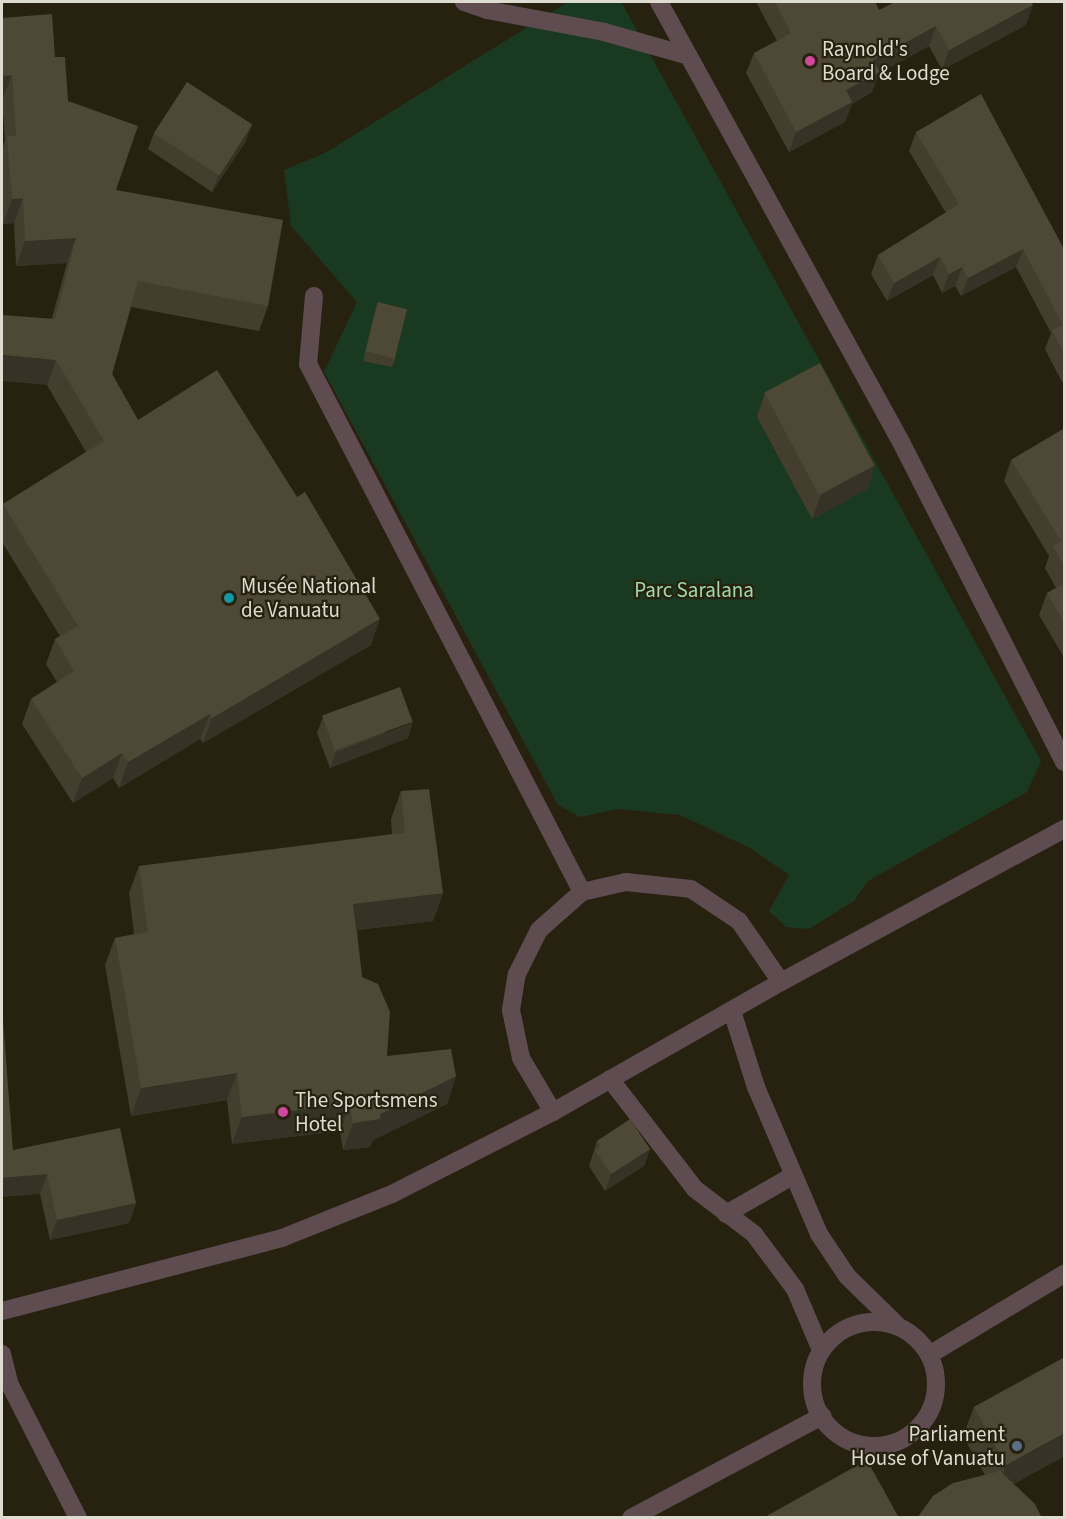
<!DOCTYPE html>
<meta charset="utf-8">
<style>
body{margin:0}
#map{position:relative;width:1066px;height:1519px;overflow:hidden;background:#272210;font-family:"Source Sans 3",sans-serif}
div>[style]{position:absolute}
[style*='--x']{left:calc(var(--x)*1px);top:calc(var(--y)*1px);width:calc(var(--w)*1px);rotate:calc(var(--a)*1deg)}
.green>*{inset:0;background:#1a3921}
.minor>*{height:18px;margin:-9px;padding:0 9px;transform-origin:9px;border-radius:9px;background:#5f4c50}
.minor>.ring{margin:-9px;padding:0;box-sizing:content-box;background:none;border:18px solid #5f4c50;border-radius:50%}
.wall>*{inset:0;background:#433e2e}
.shaded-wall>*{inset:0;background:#373226}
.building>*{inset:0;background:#4e4836;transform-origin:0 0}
.dots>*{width:16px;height:16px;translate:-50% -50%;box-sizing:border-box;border:3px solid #272210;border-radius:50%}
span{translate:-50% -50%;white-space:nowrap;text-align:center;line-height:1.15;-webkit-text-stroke:4.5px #272210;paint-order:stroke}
.poi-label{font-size:21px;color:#dedbd0}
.left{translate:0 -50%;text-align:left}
.right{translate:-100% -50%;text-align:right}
.park-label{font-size:21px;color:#9fdaa9}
.frame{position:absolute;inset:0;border:3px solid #dedbd0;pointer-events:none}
</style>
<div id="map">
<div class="green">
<i style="clip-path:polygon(568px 2px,621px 2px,1041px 761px,1027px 792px,868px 881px,854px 901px,809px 929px,786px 927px,769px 911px,789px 875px,750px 848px,680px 815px,617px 809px,580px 817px,558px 805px,324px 372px,357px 302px,291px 226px,284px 170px,325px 153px)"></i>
</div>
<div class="minor">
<i style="--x:464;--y:2;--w:24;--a:19"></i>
<i style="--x:487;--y:10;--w:119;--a:10.6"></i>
<i style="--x:604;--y:32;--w:88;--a:15.8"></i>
<i style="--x:659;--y:2;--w:502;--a:61.19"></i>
<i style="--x:901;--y:442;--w:359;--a:63"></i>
<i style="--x:314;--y:296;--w:68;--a:95"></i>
<i style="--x:308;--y:364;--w:595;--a:62.57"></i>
<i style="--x:732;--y:1011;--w:80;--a:72.5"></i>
<i style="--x:756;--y:1087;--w:160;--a:66.8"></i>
<i style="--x:819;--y:1234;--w:50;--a:56.3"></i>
<i style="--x:847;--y:1276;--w:71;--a:44.4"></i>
<i style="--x:610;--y:1079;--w:139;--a:52.3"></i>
<i style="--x:695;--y:1189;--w:74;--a:37.3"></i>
<i style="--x:754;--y:1234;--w:69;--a:53.3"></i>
<i style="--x:795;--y:1289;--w:66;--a:66.9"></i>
<i style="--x:553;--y:1112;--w:63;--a:-120.7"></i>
<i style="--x:521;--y:1058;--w:49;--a:-101.8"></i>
<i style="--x:511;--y:1010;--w:36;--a:-81"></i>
<i style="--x:517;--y:974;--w:49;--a:-63.4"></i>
<i style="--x:539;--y:930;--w:57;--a:-41.5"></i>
<i style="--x:582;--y:892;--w:45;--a:-12.8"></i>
<i style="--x:626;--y:882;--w:65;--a:6.1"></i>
<i style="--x:691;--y:889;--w:58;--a:33.7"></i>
<i style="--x:739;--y:921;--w:74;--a:55.5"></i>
<i style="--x:726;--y:1214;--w:76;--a:-29.9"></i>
<i style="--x:2;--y:1311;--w:289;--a:-14.6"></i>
<i style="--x:282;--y:1238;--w:118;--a:-21.8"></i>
<i style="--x:392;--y:1194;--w:181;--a:-27"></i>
<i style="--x:553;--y:1112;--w:262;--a:-29.7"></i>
<i style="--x:781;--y:982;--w:322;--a:-28.4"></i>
<i class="ring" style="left:812px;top:1322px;width:106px;height:106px"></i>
<i style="--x:2;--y:1354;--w:30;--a:76"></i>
<i style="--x:9;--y:1383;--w:152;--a:62.9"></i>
<i style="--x:929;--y:1355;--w:157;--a:-31"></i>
<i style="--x:631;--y:1518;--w:217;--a:-28.1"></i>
</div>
<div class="wall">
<i style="clip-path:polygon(756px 2px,875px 2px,879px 10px,1026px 25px,942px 70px,929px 46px,879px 73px,872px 92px,852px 104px,845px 122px,789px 152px,746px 73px,754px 53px,777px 41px)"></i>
<i style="clip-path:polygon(2px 18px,55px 57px,68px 101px,116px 190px,268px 306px,259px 331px,131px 307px,112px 374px,138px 420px,371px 645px,203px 743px,200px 739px,119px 788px,113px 778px,73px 803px,22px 724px,31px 699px,57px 682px,46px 664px,55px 639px,60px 636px,2px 542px,2px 507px,3px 504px,86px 452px,47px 385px,52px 318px,67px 263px,16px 266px,14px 223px,3px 224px,2px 206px,2px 150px,5px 140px,2px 100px)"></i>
<i style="clip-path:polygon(916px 132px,1065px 251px,1065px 381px,1062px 382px,1045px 349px,1051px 333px,1016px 267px,961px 296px,955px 286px,942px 293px,933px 275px,887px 301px,871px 274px,878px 255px,946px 213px,909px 151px)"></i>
<i style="clip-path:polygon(154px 133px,246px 141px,212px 192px,148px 149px)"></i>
<i style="clip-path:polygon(378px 302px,395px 359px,392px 367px,363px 361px,375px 310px)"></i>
<i style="clip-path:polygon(765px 393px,875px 465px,867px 489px,812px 519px,757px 417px)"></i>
<i style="clip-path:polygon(1065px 428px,1065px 659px,1039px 615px,1047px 593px,1056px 588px,1045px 568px,1049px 556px,1004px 481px,1011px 460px)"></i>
<i style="clip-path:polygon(323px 717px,408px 738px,330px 768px,317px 733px)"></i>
<i style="clip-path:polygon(401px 791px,443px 893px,433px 921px,357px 930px,362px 977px,387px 1056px,456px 1076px,447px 1104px,373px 1140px,370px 1147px,343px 1150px,340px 1131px,232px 1144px,227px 1100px,131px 1116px,105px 965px,115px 938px,134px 934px,129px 893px,139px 866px,392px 834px,391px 819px)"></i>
<i style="clip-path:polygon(597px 1141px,650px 1149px,644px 1166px,605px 1191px,589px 1166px)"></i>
<i style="clip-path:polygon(13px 1150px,136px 1203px,129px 1223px,50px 1240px,40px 1194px)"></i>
<i style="clip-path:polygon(1065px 1357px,1013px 1484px,985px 1475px,963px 1436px,974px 1407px)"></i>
</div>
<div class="shaded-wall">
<i style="clip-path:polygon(1033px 5px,1026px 25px,942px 70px,949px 50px)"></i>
<i style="clip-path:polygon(936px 26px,929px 46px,879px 73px,872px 92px,852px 104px,845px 122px,789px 152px,796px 132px,846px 90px,873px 60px)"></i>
<i style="clip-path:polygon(12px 75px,2px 100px,2px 76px)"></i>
<i style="clip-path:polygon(252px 125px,246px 141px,212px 192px,218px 176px)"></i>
<i style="clip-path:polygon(23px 198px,14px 223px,3px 224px,12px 199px)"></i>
<i style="clip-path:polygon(76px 238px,67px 263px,16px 266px,25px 241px)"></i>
<i style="clip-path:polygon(1023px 249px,1016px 267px,961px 296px,968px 278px)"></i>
<i style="clip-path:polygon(940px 257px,933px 275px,887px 301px,894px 283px)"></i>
<i style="clip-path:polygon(962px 267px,955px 286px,942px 293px,949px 274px)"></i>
<i style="clip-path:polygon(2px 355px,56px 360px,47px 385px,2px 381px)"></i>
<i style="clip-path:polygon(875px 465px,867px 489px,812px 519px,821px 495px)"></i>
<i style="clip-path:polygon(380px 619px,371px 645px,203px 743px,212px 718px)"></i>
<i style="clip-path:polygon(210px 714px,200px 739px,119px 788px,128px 762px)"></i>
<i style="clip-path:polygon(413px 722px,408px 738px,330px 768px,336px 752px)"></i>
<i style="clip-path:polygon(122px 753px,113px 778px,73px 803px,82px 778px)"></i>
<i style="clip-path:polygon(443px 893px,433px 921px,343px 932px,353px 904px)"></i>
<i style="clip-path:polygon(237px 1073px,227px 1100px,131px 1116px,141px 1088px)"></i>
<i style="clip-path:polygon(456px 1076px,447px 1104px,373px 1140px,370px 1147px,343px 1150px,353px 1123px,380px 1114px)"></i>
<i style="clip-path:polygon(350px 1104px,340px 1131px,232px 1144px,242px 1117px)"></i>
<i style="clip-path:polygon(650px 1149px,644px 1166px,605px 1191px,611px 1174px)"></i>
<i style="clip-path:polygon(47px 1174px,40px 1194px,2px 1197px,2px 1178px)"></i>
<i style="clip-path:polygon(136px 1203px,129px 1223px,50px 1240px,57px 1220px)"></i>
<i style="clip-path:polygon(1065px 1433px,1065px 1456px,996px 1494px,1006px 1465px)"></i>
</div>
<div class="building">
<i style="clip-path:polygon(775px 2px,875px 2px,879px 10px,895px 2px,1031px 2px,1033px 5px,949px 50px,936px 26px,873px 60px,880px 72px,846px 90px,852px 102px,796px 132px,754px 53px,791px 33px)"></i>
<i style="clip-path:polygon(52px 14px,55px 57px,65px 57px,68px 101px,138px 126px,116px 190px,283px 220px,268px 306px,138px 281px,112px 374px,138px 420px,217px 370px,297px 497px,305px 492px,380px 619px,212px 718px,210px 714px,128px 762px,122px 753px,82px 778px,31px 699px,74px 671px,55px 639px,78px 626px,3px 504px,104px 441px,56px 360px,2px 355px,2px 315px,55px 319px,76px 238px,25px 241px,23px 198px,12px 199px,7px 136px,16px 136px,12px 75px,2px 76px,2px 18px)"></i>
<i style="left:187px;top:82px;width:78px;height:61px;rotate:33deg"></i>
<i style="clip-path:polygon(981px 94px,1065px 251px,1065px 355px,1052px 330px,1063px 325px,1023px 249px,968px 278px,962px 267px,949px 274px,940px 257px,894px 283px,878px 255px,959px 204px,916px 132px)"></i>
<i style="left:378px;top:302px;width:30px;height:51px;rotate:14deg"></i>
<i style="left:820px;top:363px;width:116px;height:63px;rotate:62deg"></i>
<i style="clip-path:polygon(1065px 428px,1065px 567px,1053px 546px,1061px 541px,1011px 460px)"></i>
<i style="clip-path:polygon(1065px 583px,1065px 624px,1047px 593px)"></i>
<i style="left:400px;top:687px;width:37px;height:83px;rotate:70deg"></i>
<i style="clip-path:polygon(429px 789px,443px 893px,353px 904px,362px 977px,378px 984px,390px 1012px,387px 1056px,451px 1049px,456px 1076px,380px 1114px,380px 1119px,353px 1123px,350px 1104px,242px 1117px,237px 1073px,141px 1088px,115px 938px,148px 932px,139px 866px,405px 833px,401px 791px)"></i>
<i style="clip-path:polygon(2px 1008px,13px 1150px,120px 1128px,136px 1203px,57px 1220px,47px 1174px,2px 1178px)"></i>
<i style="clip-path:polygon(630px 1119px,650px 1149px,611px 1174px,595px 1150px,601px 1146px,597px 1141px)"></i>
<i style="clip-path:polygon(1065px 1357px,1065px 1433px,1006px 1465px,974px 1407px)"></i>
<i style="clip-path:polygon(867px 1460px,899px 1518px,763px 1518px)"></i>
<i style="clip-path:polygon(1000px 1471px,1035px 1504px,1042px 1518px,917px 1518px,933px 1496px,953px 1483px)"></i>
</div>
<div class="dots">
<i style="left:810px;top:61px;background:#d1479c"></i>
<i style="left:229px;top:598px;background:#0f9aa8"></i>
<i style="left:283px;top:1112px;background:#d1479c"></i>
<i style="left:1017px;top:1446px;background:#5c6f8a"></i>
</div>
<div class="poi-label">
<span class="left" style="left:822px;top:61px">Raynold's<br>Board &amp; Lodge</span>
<span class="left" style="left:241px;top:598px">Musée National<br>de Vanuatu</span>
<span class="left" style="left:295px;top:1112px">The Sportsmens<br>Hotel</span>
<span class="right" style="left:1005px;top:1446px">Parliament<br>House of Vanuatu</span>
</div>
<div class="park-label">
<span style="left:694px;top:590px">Parc Saralana</span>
</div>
<div class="frame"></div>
</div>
